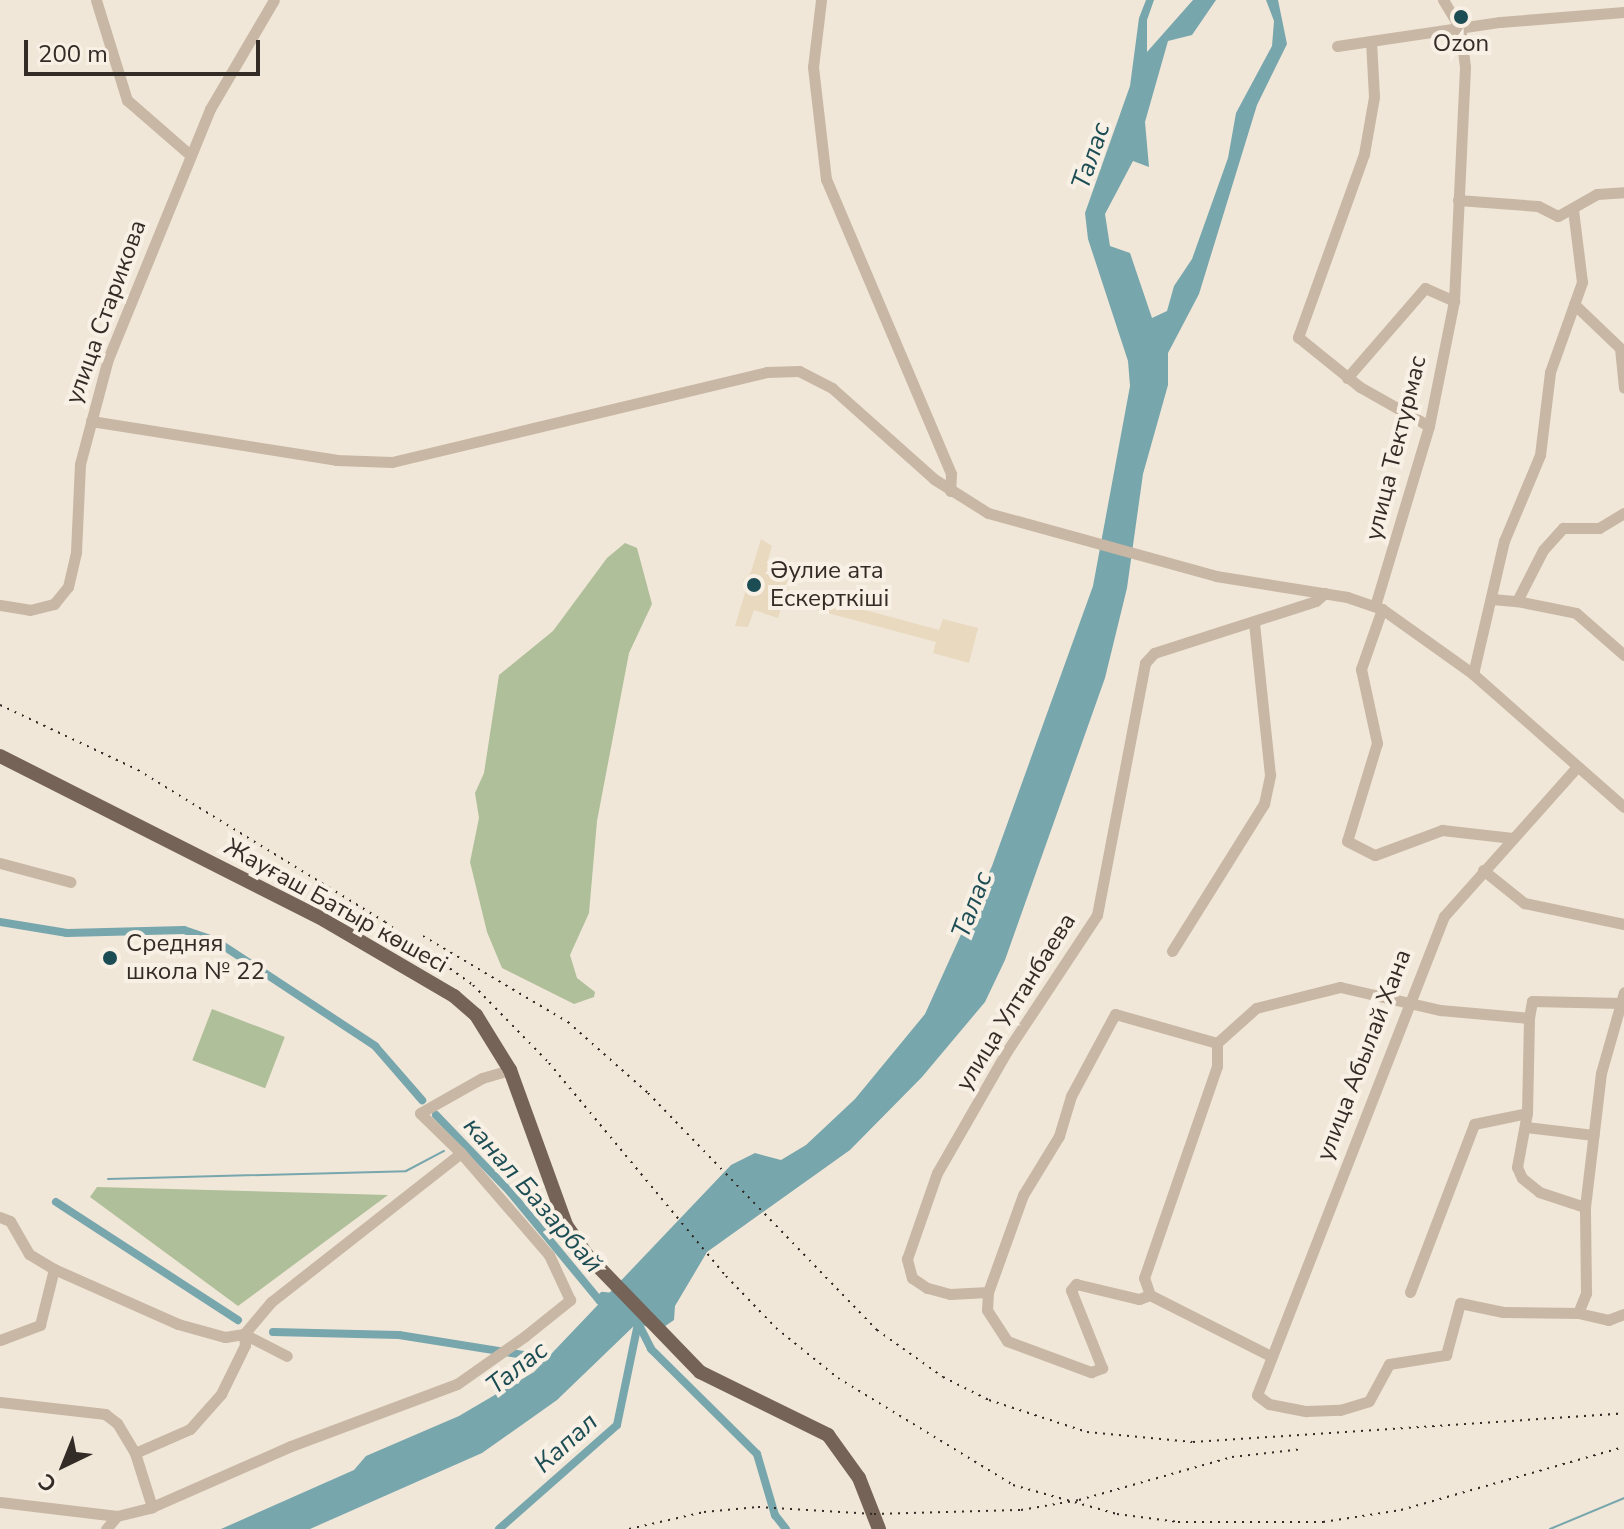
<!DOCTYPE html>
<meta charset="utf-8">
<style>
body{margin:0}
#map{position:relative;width:1624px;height:1529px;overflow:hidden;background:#f0e7d8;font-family:"Nunito Sans",sans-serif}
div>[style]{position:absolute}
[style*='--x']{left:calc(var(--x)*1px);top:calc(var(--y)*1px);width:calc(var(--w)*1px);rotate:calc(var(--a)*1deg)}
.green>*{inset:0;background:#afbf99;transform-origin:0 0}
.plaza>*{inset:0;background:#e8d9bf}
.water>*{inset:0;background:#78a6ad}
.stream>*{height:2px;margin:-1px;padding:0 1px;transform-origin:1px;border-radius:1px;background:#78a6ad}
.canal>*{height:8px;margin:-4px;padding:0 4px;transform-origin:4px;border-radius:4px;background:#78a6ad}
.minor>*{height:11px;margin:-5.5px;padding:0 5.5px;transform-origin:5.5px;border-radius:5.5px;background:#c8b7a4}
.major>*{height:14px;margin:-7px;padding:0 7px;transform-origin:7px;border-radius:7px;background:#756357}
.rail>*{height:2px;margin-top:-1px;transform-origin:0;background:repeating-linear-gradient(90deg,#332b26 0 2px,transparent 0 8px)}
.dots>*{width:22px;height:22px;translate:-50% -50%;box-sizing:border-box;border:4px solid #f8f0e4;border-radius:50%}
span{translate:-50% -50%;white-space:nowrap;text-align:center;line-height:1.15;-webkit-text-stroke:8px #f8f0e4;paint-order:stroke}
.poi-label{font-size:24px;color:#332b26}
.left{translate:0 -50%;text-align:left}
.street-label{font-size:24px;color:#332b26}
.water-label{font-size:26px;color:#1c4c54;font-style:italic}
.north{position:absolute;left:24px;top:1425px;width:80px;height:80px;-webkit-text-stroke:6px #f8f0e4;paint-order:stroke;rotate:223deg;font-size:22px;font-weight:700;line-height:32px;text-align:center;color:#332b26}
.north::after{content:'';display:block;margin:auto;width:28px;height:36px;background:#332b26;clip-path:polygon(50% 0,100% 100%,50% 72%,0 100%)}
.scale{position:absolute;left:24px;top:40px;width:236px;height:36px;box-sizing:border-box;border:4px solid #332b26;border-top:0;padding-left:10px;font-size:24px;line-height:28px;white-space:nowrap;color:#332b26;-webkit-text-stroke:6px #f8f0e4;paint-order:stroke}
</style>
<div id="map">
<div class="green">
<i style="clip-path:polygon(625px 543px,637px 548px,652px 604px,629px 653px,597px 821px,589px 913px,570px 955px,577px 978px,595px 992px,594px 997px,574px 1004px,502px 968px,487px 932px,470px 862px,479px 818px,475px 793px,484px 773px,499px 675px,553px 631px,607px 558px)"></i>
<i style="left:212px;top:1009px;width:78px;height:55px;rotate:21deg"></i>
<i style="clip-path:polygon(97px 1187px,388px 1195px,238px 1306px,90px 1197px)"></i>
</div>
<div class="plaza">
<i style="clip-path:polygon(761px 539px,772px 546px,767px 563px,792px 571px,787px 589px,939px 630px,943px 619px,978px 628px,969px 663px,933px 653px,936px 642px,783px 601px,778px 618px,754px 610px,748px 627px,735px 626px,745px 593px,743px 580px,751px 572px)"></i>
</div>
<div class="water">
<i style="clip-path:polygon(1146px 0,1154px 0,1147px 20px,1147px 52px,1193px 0,1216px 0,1192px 35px,1168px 41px,1145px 122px,1149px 167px,1133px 161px,1105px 214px,1110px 246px,1130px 253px,1152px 318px,1167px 311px,1174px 286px,1192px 259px,1228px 158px,1236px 113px,1272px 46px,1274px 21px,1266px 0,1278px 0,1287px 44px,1257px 105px,1199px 294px,1168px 353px,1168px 385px,1143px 474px,1127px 588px,1105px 678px,1005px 960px,985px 1002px,922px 1077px,850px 1150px,707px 1252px,675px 1306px,674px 1320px,658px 1331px,637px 1323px,557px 1400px,482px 1453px,310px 1529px,221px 1529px,354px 1470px,366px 1456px,459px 1416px,534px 1372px,731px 1165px,755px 1153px,781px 1160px,806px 1145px,855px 1099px,925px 1014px,992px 866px,1093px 586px,1130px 386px,1128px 361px,1088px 239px,1085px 213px,1130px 86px,1139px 18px)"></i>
</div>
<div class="stream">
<i style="--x:108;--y:1179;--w:298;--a:-1.5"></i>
<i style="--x:406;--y:1171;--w:43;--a:-27.8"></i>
<i style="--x:1550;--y:1529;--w:80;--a:-22.7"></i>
</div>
<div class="canal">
<i style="--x:0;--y:922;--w:68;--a:9.3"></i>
<i style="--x:67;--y:933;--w:117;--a:-1.5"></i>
<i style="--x:184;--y:930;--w:34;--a:19"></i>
<i style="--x:216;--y:941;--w:191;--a:33.4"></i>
<i style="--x:375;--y:1046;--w:72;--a:49"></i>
<i style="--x:436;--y:1115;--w:107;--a:46.1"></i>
<i style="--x:510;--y:1192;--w:141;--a:50.5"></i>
<i style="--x:600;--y:1301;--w:6;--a:-59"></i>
<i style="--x:603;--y:1296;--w:11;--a:5"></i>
<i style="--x:56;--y:1202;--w:217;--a:33"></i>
<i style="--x:641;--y:1314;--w:9;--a:108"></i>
<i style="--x:638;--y:1323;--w:29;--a:63"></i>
<i style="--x:651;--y:1349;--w:149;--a:44.7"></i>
<i style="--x:757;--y:1454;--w:64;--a:73.6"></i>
<i style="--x:775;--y:1515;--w:18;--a:52"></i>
<i style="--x:273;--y:1332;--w:126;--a:1.4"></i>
<i style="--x:399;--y:1335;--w:158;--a:9.1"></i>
<i style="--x:499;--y:1529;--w:157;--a:-41.4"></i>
<i style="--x:617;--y:1425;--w:103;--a:-78.3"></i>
</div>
<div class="minor">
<i style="--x:96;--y:0;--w:105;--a:72.8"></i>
<i style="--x:127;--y:100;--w:84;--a:41.1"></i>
<i style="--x:821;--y:0;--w:67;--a:96.8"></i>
<i style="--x:813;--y:67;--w:113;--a:83.4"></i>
<i style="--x:826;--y:179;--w:320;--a:67"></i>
<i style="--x:951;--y:474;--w:17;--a:93"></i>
<i style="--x:1371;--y:41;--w:56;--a:86.9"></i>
<i style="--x:1374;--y:97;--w:58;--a:100"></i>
<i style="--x:1364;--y:154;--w:195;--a:109.8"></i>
<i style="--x:1298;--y:337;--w:80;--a:38.9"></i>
<i style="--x:1360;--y:387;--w:79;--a:29.5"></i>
<i style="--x:1337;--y:46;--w:165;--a:-8.4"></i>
<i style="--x:1500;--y:22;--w:124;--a:-4.6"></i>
<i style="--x:1458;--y:200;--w:80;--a:4.3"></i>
<i style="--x:1538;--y:206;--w:22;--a:27"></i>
<i style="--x:1558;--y:216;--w:45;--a:-29.4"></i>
<i style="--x:1597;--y:194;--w:27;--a:-4"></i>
<i style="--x:1574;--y:304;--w:64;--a:43.7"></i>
<i style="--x:1620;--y:348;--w:40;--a:84.3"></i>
<i style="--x:1347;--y:378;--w:119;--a:-49.1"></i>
<i style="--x:1425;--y:288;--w:32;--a:24"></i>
<i style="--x:91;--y:421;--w:248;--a:9"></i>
<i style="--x:336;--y:460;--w:56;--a:2"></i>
<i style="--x:392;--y:462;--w:386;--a:-13.5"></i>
<i style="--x:767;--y:372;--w:32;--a:-2"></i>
<i style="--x:799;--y:371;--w:37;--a:27"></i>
<i style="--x:832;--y:388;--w:137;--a:41.7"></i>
<i style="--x:934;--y:479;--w:64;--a:32.2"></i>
<i style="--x:988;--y:513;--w:237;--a:15.4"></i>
<i style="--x:1216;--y:576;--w:133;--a:9.1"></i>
<i style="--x:1347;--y:597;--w:37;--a:19"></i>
<i style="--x:1382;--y:609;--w:112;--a:35.5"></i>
<i style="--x:1473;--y:674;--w:201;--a:41.4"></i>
<i style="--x:1492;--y:599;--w:25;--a:5"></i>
<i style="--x:1517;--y:601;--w:57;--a:-63"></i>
<i style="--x:1543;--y:550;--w:30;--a:-48"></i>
<i style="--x:1563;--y:528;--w:36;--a:0"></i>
<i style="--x:1599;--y:528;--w:29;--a:-31"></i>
<i style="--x:1517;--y:601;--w:60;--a:11.5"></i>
<i style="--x:1576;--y:613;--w:64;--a:41.2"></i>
<i style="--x:0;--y:605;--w:30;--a:9"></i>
<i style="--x:30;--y:610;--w:25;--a:-14"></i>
<i style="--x:54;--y:604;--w:22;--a:-51"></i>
<i style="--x:68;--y:587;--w:36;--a:-77"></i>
<i style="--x:76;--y:552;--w:88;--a:-87.4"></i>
<i style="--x:80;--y:464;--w:109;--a:-75.1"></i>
<i style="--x:108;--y:359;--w:270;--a:-67.8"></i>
<i style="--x:210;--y:109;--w:126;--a:-59.6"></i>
<i style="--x:1375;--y:606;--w:188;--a:-73.3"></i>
<i style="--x:1429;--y:426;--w:127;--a:-78.7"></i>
<i style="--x:1454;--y:301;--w:234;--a:-87.3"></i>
<i style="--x:1465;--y:67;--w:39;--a:-97"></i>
<i style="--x:1460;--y:28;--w:33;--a:-121"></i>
<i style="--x:1382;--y:609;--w:64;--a:109.3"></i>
<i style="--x:1361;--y:669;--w:76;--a:77.8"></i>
<i style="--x:1377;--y:743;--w:102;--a:107"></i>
<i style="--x:1347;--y:841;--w:31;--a:27"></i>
<i style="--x:1375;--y:855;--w:72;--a:-20.5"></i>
<i style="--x:1442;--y:830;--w:71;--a:6.4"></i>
<i style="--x:1473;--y:674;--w:137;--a:-76.9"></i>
<i style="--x:1504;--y:541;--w:93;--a:-67.3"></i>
<i style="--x:1540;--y:455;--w:84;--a:-83.1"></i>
<i style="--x:1550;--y:372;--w:96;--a:-70.4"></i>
<i style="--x:1582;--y:282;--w:73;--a:-97.1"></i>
<i style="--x:1576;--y:768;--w:198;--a:131.7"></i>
<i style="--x:1444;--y:916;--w:514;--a:111.33"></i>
<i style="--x:1257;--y:1395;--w:15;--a:37"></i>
<i style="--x:1269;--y:1404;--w:38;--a:11"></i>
<i style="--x:1306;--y:1411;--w:34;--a:-2"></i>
<i style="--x:1340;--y:1410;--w:30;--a:-17"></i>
<i style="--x:1369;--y:1401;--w:42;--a:-61.6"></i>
<i style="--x:1389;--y:1364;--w:58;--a:-9"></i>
<i style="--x:1446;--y:1355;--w:54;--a:-74.9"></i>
<i style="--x:1460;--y:1303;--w:44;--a:11.8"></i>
<i style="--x:1503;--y:1312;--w:75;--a:0.8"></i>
<i style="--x:1578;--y:1313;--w:31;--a:13"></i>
<i style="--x:1608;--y:1320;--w:17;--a:-21"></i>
<i style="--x:0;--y:863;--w:73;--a:15"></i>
<i style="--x:1483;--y:870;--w:53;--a:38.8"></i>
<i style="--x:1524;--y:903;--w:102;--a:11.9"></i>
<i style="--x:1172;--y:951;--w:173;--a:-58"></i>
<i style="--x:1264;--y:804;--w:30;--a:-78"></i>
<i style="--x:1270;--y:775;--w:154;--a:-96"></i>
<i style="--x:1529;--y:1018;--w:95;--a:91.2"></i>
<i style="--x:1527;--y:1113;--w:55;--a:100.5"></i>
<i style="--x:1517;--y:1167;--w:12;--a:66"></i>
<i style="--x:1522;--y:1178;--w:22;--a:39"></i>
<i style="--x:1539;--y:1192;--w:48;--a:18.1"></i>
<i style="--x:1217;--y:1043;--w:106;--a:-164.1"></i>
<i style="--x:1115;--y:1014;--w:93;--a:118.2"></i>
<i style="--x:1071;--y:1096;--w:42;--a:106.7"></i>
<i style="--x:1059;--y:1136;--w:69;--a:121.4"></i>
<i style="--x:1023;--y:1195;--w:103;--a:109.8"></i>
<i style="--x:988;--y:1292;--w:18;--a:93"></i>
<i style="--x:987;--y:1310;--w:37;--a:57"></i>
<i style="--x:1007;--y:1341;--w:90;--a:20.3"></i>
<i style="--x:1091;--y:1372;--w:12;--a:-20"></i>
<i style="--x:1102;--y:1368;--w:84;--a:-111.7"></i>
<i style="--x:1071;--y:1290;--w:8;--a:-50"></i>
<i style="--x:1076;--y:1284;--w:65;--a:13.4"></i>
<i style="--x:1139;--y:1299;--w:12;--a:-20"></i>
<i style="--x:1150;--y:1295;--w:136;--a:26.8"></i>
<i style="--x:1526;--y:1127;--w:68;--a:6.7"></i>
<i style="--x:0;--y:1217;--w:11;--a:22"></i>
<i style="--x:10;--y:1221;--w:38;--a:60"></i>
<i style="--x:29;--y:1254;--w:29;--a:31"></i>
<i style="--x:54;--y:1269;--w:136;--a:23.9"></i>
<i style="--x:178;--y:1324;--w:49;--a:15.5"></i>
<i style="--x:225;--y:1337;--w:19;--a:-9"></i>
<i style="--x:244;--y:1334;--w:48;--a:27.1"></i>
<i style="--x:988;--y:1292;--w:38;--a:177"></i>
<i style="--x:950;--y:1294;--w:24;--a:-165"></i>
<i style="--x:927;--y:1288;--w:18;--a:-146"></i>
<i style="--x:912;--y:1278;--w:20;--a:-105"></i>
<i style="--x:907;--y:1259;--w:91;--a:-70.8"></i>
<i style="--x:937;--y:1173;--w:141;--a:-60.2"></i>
<i style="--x:1007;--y:1051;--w:163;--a:-56.5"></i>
<i style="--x:1097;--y:915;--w:257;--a:-79.2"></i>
<i style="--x:1145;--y:663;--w:13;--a:-48"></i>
<i style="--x:1154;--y:653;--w:170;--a:-17.8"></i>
<i style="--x:1316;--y:601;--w:12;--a:-42"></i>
<i style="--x:1410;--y:1292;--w:180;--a:-69.1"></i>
<i style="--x:1474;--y:1124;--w:54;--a:-11.7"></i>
<i style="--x:1150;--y:1295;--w:18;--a:-109"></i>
<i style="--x:1144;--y:1278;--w:224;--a:-71"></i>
<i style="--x:1217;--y:1066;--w:23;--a:-90"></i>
<i style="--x:1217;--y:1043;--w:52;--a:-41.9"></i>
<i style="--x:1256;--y:1008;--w:87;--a:-14"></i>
<i style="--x:1340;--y:987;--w:103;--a:13"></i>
<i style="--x:1440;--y:1010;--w:89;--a:5.1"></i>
<i style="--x:1529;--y:1018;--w:17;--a:-80"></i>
<i style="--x:1532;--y:1001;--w:89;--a:1.3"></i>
<i style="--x:1578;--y:1313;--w:22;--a:-68"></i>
<i style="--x:1586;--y:1293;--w:86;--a:-90.7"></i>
<i style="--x:1585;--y:1207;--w:135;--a:-83.2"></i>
<i style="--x:1601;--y:1073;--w:84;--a:-74.1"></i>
<i style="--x:0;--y:1340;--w:43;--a:-20.6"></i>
<i style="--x:40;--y:1325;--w:58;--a:-76"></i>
<i style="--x:0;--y:1402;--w:106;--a:6.5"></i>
<i style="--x:105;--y:1414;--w:15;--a:37"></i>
<i style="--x:117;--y:1423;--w:35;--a:59"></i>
<i style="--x:135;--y:1453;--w:57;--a:72.5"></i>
<i style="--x:135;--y:1453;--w:60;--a:-23.6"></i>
<i style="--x:190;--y:1429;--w:47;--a:-48.5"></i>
<i style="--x:221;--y:1394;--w:55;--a:-63.9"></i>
<i style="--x:245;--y:1345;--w:11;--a:-95"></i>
<i style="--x:244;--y:1334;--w:42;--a:-49.8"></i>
<i style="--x:271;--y:1302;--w:241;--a:-38.1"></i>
<i style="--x:461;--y:1153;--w:57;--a:-135.7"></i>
<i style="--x:420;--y:1113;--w:71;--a:-29.4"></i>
<i style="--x:482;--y:1078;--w:29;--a:-16"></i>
<i style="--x:0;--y:1502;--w:118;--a:6.8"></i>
<i style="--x:117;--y:1516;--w:36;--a:-14"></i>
<i style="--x:152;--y:1507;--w:152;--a:-23.7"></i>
<i style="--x:291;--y:1446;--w:177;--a:-20.5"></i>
<i style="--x:457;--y:1384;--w:83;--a:-35.2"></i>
<i style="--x:525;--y:1336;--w:58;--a:-38.7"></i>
<i style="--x:570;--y:1300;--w:50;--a:-115"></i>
<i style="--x:549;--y:1255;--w:135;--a:-130.8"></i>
<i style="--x:106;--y:1529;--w:17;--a:-50"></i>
</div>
<div class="major">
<i style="--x:0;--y:756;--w:363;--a:26.8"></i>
<i style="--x:324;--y:920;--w:151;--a:30.3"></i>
<i style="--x:454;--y:996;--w:29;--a:41"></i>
<i style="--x:476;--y:1015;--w:65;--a:58.3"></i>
<i style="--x:510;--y:1070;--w:165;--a:70.1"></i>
<i style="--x:566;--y:1225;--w:35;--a:55"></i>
<i style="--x:586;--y:1254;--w:164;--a:46"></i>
<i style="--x:700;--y:1372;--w:143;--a:26.2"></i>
<i style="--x:828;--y:1435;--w:53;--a:54.2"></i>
<i style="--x:859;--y:1478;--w:55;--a:68.6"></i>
</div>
<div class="rail">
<i style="--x:0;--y:705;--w:153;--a:25.2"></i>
<i style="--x:138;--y:770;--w:290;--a:31.6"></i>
<i style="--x:385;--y:922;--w:108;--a:35.6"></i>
<i style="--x:473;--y:985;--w:109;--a:45.7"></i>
<i style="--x:549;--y:1063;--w:277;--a:50.3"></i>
<i style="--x:726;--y:1276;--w:72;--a:46.1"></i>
<i style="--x:776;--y:1328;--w:80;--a:38.9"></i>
<i style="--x:838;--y:1378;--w:205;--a:31.4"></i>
<i style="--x:1013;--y:1485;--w:108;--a:15.6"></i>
<i style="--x:1117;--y:1514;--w:62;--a:7.5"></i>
<i style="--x:1178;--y:1522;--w:145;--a:0"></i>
<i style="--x:1323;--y:1522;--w:79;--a:-8.7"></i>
<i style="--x:1401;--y:1510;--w:232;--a:-15.8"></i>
<i style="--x:423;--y:936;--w:169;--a:30.7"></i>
<i style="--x:568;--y:1022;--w:107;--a:41.6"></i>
<i style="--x:648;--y:1093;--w:330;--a:46"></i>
<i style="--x:877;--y:1330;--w:81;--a:35.5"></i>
<i style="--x:943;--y:1377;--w:51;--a:26.6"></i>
<i style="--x:989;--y:1400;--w:103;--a:18.1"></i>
<i style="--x:1087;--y:1432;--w:106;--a:5.4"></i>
<i style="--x:1193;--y:1442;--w:432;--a:-3.8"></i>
<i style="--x:629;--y:1529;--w:77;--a:-12.8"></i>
<i style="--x:704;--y:1512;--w:54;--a:-5.3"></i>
<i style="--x:758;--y:1507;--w:116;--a:3.5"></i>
<i style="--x:874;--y:1514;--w:147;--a:-1.6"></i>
<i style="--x:1021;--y:1510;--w:59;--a:-9.8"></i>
<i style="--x:1079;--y:1500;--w:159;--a:-15.7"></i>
<i style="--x:1232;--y:1457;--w:71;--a:-6.4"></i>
</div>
<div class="dots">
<i style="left:1461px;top:17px;background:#1c4c54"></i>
<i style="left:754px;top:585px;background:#1c4c54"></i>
<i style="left:110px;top:958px;background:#1c4c54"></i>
</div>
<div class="poi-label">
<span style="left:1461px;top:44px">Ozon</span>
<span class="left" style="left:770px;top:585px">Әулие ата<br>Ескерткіші</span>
<span class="left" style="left:126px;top:958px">Средняя<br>школа № 22</span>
</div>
<div class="street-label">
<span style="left:106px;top:312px;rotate:-70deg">улица Старикова</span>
<span style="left:1396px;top:448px;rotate:-76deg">улица Тектурмас</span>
<span style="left:336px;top:906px;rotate:29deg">Жауғаш Батыр көшесі</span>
<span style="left:1016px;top:1002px;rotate:-58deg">улица Ултанбаева</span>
<span style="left:1364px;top:1055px;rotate:-69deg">улица Абылай Хана</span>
</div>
<div class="water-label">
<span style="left:1091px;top:156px;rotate:-71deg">Талас</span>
<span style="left:972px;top:905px;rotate:-69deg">Талас</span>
<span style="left:533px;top:1195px;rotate:49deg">канал Базарбай</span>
<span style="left:517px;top:1368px;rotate:-38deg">Талас</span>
<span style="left:566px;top:1443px;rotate:-42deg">Капал</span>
</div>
<div class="north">С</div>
<div class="scale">200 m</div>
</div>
